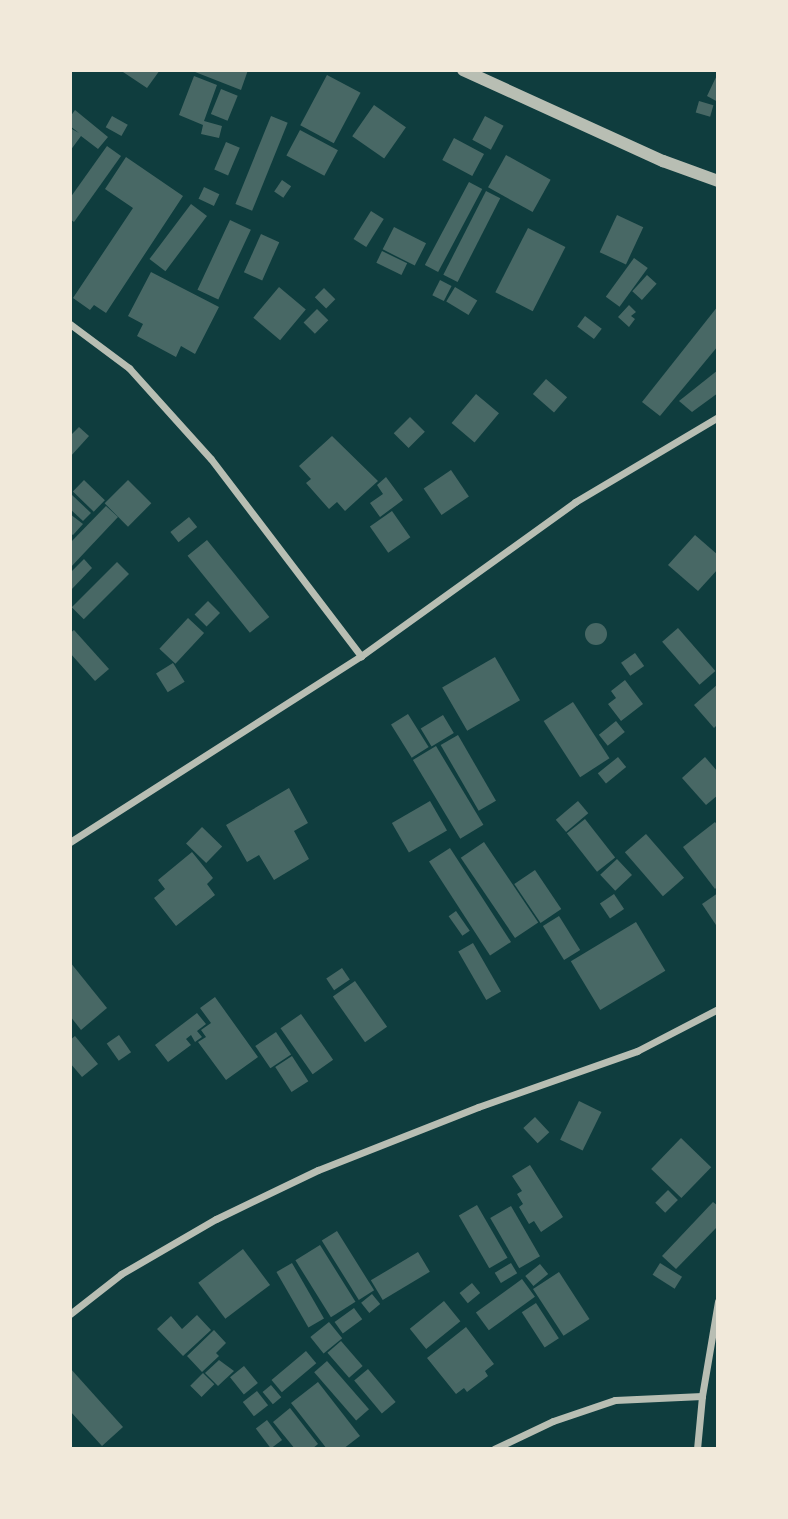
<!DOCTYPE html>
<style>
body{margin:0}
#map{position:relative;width:788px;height:1519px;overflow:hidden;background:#0f3d3e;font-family:Mulish,sans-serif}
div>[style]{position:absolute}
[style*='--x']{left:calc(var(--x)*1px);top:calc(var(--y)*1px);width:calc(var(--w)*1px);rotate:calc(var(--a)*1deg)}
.building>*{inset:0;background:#486865;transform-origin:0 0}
.round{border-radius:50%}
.minor>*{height:7px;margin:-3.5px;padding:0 3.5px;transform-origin:3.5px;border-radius:3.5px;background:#b8beb3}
.tertiary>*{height:12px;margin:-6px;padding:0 6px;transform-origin:6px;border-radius:6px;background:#b8beb3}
span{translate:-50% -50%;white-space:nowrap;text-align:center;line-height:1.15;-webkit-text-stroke:5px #f1e9da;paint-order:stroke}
.frame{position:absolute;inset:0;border:72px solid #f1e9da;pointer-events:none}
</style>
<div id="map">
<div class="building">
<i style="clip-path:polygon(120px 70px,160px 70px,147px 88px)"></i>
<i style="clip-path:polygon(190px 70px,248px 70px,241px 90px)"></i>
<i style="clip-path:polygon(718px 73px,718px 102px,707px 96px)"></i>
<i style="left:327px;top:75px;width:38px;height:57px;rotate:28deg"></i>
<i style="clip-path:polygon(194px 76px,217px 85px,204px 121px,222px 126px,219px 138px,201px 134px,203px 125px,179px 115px)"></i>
<i style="left:221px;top:89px;width:18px;height:27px;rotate:22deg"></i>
<i style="left:699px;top:101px;width:15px;height:12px;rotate:16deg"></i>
<i style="left:374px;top:105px;width:39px;height:38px;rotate:35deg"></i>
<i style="clip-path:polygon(75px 110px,108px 137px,98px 149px,81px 136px,70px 151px,70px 128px,79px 133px,70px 126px,70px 117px)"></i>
<i style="left:112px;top:116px;width:18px;height:13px;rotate:29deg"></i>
<i style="left:271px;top:116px;width:18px;height:95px;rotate:22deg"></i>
<i style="left:485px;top:116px;width:21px;height:27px;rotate:28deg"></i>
<i style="left:300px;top:130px;width:43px;height:29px;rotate:28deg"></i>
<i style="left:454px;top:138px;width:34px;height:25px;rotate:28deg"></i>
<i style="left:226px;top:142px;width:15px;height:30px;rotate:23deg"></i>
<i style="clip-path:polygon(107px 146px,121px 156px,74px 222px,70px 219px,70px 198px)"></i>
<i style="left:506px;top:155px;width:51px;height:37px;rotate:29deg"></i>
<i style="clip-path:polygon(126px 157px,183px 196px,106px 313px,94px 305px,90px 310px,73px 298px,133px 208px,105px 189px)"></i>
<i style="left:282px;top:180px;width:11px;height:14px;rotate:34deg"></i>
<i style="left:469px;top:182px;width:15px;height:94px;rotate:28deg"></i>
<i style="left:204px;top:187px;width:17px;height:13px;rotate:25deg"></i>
<i style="left:486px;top:191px;width:16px;height:94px;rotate:27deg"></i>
<i style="left:191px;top:204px;width:20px;height:69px;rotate:37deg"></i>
<i style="left:371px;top:211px;width:15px;height:33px;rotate:32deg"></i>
<i style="left:617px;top:215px;width:29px;height:41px;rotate:25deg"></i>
<i style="left:230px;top:220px;width:23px;height:77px;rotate:25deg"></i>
<i style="left:394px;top:227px;width:36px;height:25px;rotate:27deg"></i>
<i style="left:528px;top:228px;width:42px;height:72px;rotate:27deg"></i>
<i style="left:261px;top:234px;width:20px;height:42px;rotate:24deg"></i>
<i style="left:382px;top:251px;width:28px;height:13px;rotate:26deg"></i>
<i style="left:634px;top:258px;width:17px;height:48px;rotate:36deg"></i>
<i style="clip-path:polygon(151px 272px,219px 307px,195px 354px,181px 346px,176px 357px,137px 336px,143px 324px,128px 316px)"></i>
<i style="left:647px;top:275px;width:13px;height:22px;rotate:42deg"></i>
<i style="left:440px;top:280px;width:13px;height:17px;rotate:27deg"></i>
<i style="left:279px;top:287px;width:35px;height:40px;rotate:40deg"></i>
<i style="left:455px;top:287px;width:26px;height:17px;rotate:31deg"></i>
<i style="left:324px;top:288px;width:16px;height:13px;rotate:45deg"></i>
<i style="clip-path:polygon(629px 305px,636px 312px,631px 316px,635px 319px,629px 327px,618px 317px)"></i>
<i style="clip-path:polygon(718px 306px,718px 346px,660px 416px,642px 402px)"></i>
<i style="left:317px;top:309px;width:16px;height:19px;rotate:45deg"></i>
<i style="left:585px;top:316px;width:21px;height:13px;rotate:37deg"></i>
<i style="clip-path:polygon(718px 370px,718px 393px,692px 412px,679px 401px)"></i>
<i style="left:546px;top:379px;width:28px;height:20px;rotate:41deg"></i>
<i style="left:476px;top:394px;width:30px;height:38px;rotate:40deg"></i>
<i style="left:410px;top:417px;width:21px;height:23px;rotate:45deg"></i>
<i style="clip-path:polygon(79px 427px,89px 436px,70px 457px,70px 436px)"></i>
<i style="clip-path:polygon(332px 436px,378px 481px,345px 511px,337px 502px,329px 509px,306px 483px,311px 479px,299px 466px)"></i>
<i style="left:451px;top:470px;width:32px;height:33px;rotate:56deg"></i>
<i style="clip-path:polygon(386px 477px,403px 500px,380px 517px,370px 503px,383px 494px,377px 485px)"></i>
<i style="left:84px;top:480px;width:29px;height:16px;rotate:44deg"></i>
<i style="left:128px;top:480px;width:33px;height:33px;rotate:45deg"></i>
<i style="clip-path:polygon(72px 495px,91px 513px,83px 521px,70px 509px)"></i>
<i style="clip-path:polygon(106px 506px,118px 517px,70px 568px,70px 543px)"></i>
<i style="left:392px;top:511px;width:32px;height:27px;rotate:55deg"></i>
<i style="clip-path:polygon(70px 514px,83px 524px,73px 535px,70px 533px)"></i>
<i style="left:189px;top:517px;width:13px;height:24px;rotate:51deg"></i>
<i style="clip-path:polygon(695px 535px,718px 555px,718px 569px,698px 591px,668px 565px)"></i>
<i style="left:207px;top:540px;width:99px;height:25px;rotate:51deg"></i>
<i style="clip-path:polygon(84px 559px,92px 568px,70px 591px,70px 573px)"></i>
<i style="left:117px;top:562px;width:17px;height:64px;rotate:45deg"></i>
<i style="left:208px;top:601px;width:17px;height:19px;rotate:45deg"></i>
<i style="left:188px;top:618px;width:22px;height:42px;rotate:43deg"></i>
<i class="round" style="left:585px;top:623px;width:22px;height:22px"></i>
<i style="left:678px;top:628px;width:57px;height:21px;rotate:49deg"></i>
<i style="clip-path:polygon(74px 630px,109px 669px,95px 681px,70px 653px,70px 633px)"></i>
<i style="left:635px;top:653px;width:16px;height:17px;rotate:55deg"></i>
<i style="left:495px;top:657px;width:50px;height:61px;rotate:60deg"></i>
<i style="left:173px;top:663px;width:22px;height:20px;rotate:58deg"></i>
<i style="clip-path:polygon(625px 680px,643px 704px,621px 721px,608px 704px,616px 698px,611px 691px)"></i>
<i style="clip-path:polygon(718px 684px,718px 724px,714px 728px,694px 705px)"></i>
<i style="left:573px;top:702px;width:67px;height:35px;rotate:57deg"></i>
<i style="left:408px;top:714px;width:39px;height:20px;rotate:58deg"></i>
<i style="left:443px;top:715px;width:21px;height:26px;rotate:59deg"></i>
<i style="left:616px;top:721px;width:14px;height:22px;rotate:51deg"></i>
<i style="left:458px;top:735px;width:76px;height:20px;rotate:60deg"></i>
<i style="left:436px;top:746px;width:92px;height:27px;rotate:59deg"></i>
<i style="left:618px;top:757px;width:13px;height:26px;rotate:51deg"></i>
<i style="clip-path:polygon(705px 757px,718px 772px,718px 795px,706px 805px,682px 778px)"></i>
<i style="clip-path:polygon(289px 788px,308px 823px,294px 831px,309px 859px,274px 880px,259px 855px,247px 862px,226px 825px)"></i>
<i style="left:430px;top:801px;width:34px;height:44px;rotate:60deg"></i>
<i style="left:578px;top:801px;width:16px;height:29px;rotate:50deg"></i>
<i style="left:585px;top:819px;width:49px;height:23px;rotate:52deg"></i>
<i style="clip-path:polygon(715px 822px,718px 826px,718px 886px,715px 889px,683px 847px)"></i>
<i style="left:202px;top:827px;width:28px;height:23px;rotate:44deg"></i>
<i style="left:646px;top:834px;width:58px;height:28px;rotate:49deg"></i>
<i style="left:484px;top:842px;width:97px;height:28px;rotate:56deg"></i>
<i style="left:450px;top:848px;width:112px;height:25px;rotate:57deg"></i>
<i style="clip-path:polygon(192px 852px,213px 878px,207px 884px,215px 895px,176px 926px,154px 898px,165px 889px,158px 880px)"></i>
<i style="left:617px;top:859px;width:22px;height:23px;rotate:47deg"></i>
<i style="left:535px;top:870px;width:47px;height:25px;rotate:56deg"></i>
<i style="clip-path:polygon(718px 893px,718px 928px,702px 904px)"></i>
<i style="left:614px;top:894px;width:18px;height:17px;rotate:56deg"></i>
<i style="left:456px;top:911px;width:24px;height:9px;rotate:55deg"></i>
<i style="left:559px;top:916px;width:40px;height:19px;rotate:58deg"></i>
<i style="left:636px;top:922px;width:57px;height:76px;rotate:59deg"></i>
<i style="left:473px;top:943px;width:56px;height:17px;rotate:60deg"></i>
<i style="clip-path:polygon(70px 962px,107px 1008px,81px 1030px,70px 1016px)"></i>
<i style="left:342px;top:968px;width:14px;height:19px;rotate:56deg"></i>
<i style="left:355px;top:981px;width:56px;height:27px;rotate:55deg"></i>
<i style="clip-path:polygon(215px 997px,258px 1057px,226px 1080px,198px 1042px,206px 1037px,201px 1030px,211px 1023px,200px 1008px)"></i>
<i style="clip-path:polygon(197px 1013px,206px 1024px,197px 1031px,202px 1037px,195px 1042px,191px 1035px,186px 1039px,191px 1045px,168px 1062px,155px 1045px)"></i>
<i style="left:301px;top:1014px;width:56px;height:25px;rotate:55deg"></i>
<i style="left:276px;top:1032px;width:27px;height:25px;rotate:56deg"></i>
<i style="left:119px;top:1035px;width:21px;height:15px;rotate:55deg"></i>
<i style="clip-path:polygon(75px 1036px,98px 1064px,82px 1077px,70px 1063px,70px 1040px)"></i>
<i style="left:292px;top:1056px;width:30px;height:20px;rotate:57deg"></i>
<i style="left:579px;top:1101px;width:25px;height:43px;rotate:26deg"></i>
<i style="left:535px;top:1117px;width:21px;height:16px;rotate:47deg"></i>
<i style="left:681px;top:1138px;width:42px;height:43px;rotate:44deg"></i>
<i style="clip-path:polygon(530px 1165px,563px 1217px,541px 1232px,534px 1221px,529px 1224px,519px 1207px,523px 1204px,517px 1194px,522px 1191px,512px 1176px)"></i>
<i style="left:668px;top:1190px;width:14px;height:18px;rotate:45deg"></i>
<i style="clip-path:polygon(713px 1202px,718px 1206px,718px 1226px,676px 1269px,662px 1256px)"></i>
<i style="left:477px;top:1205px;width:61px;height:21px;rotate:60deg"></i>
<i style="left:511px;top:1206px;width:58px;height:24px;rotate:60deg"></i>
<i style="left:337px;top:1231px;width:70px;height:18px;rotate:58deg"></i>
<i style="left:320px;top:1245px;width:67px;height:29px;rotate:58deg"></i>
<i style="left:243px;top:1249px;width:45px;height:56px;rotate:53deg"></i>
<i style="left:418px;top:1252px;width:23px;height:55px;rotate:59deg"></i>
<i style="left:292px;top:1263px;width:64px;height:18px;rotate:60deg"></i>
<i style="left:511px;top:1263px;width:12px;height:19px;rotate:59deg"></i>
<i style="left:660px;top:1263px;width:26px;height:14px;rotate:32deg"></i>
<i style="left:540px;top:1264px;width:13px;height:19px;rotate:51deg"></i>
<i style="left:559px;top:1272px;width:56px;height:31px;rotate:57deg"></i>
<i style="left:522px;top:1279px;width:22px;height:57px;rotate:54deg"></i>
<i style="left:472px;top:1283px;width:13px;height:16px;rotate:51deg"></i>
<i style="left:372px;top:1294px;width:13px;height:14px;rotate:51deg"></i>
<i style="left:444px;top:1301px;width:26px;height:44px;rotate:51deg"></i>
<i style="left:536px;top:1303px;width:42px;height:17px;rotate:57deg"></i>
<i style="left:354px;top:1308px;width:14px;height:24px;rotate:54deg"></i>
<i style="clip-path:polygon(197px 1315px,211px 1330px,183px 1356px,157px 1329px,171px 1316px,182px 1329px)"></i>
<i style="left:329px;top:1322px;width:21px;height:24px;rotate:51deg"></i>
<i style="clip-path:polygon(466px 1327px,494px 1364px,485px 1371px,488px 1376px,467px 1392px,464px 1388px,456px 1394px,427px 1358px)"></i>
<i style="clip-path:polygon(214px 1330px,226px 1343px,216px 1353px,219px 1356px,202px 1372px,187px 1356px)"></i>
<i style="left:341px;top:1341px;width:33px;height:18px;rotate:49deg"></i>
<i style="left:306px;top:1351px;width:16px;height:45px;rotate:50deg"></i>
<i style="clip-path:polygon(219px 1360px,234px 1371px,218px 1386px,205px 1373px)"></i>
<i style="left:327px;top:1361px;width:64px;height:17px;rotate:49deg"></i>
<i style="left:244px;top:1366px;width:22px;height:18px;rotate:51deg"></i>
<i style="clip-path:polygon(70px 1368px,123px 1427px,102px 1446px,70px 1411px)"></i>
<i style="left:368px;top:1369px;width:43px;height:18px;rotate:50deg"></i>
<i style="left:203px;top:1373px;width:16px;height:18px;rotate:45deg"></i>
<i style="clip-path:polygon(318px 1382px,360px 1436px,343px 1449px,327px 1449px,291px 1403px)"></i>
<i style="left:271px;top:1385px;width:16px;height:11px;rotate:50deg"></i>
<i style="left:257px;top:1391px;width:18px;height:18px;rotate:52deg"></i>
<i style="clip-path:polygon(290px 1408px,318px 1444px,312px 1449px,295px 1449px,273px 1422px)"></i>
<i style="left:267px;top:1420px;width:25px;height:14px;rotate:53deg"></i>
</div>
<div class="minor">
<i style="--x:70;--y:324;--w:74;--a:36.7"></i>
<i style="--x:129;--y:368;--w:122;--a:48"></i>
<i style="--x:211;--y:459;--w:248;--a:52.7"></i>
<i style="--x:70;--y:842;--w:345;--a:-32.6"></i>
<i style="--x:361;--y:656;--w:264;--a:-35.7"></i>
<i style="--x:575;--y:502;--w:166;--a:-30.7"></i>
<i style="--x:70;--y:1314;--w:65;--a:-38.1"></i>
<i style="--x:121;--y:1274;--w:110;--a:-30.1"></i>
<i style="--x:216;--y:1219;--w:113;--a:-25.7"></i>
<i style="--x:318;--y:1170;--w:172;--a:-21.5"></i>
<i style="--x:478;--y:1107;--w:169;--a:-19.4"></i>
<i style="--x:637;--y:1051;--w:91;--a:-27.4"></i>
<i style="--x:494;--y:1449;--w:65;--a:-25.4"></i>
<i style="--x:553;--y:1421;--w:65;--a:-18.7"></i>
<i style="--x:615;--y:1400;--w:87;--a:-2.6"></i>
<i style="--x:697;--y:1449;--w:53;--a:-84.6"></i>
<i style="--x:702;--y:1396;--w:96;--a:-80.4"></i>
</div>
<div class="tertiary">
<i style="--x:463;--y:70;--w:220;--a:24.5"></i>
<i style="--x:663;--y:161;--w:59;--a:20"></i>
</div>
<div class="frame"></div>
</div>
